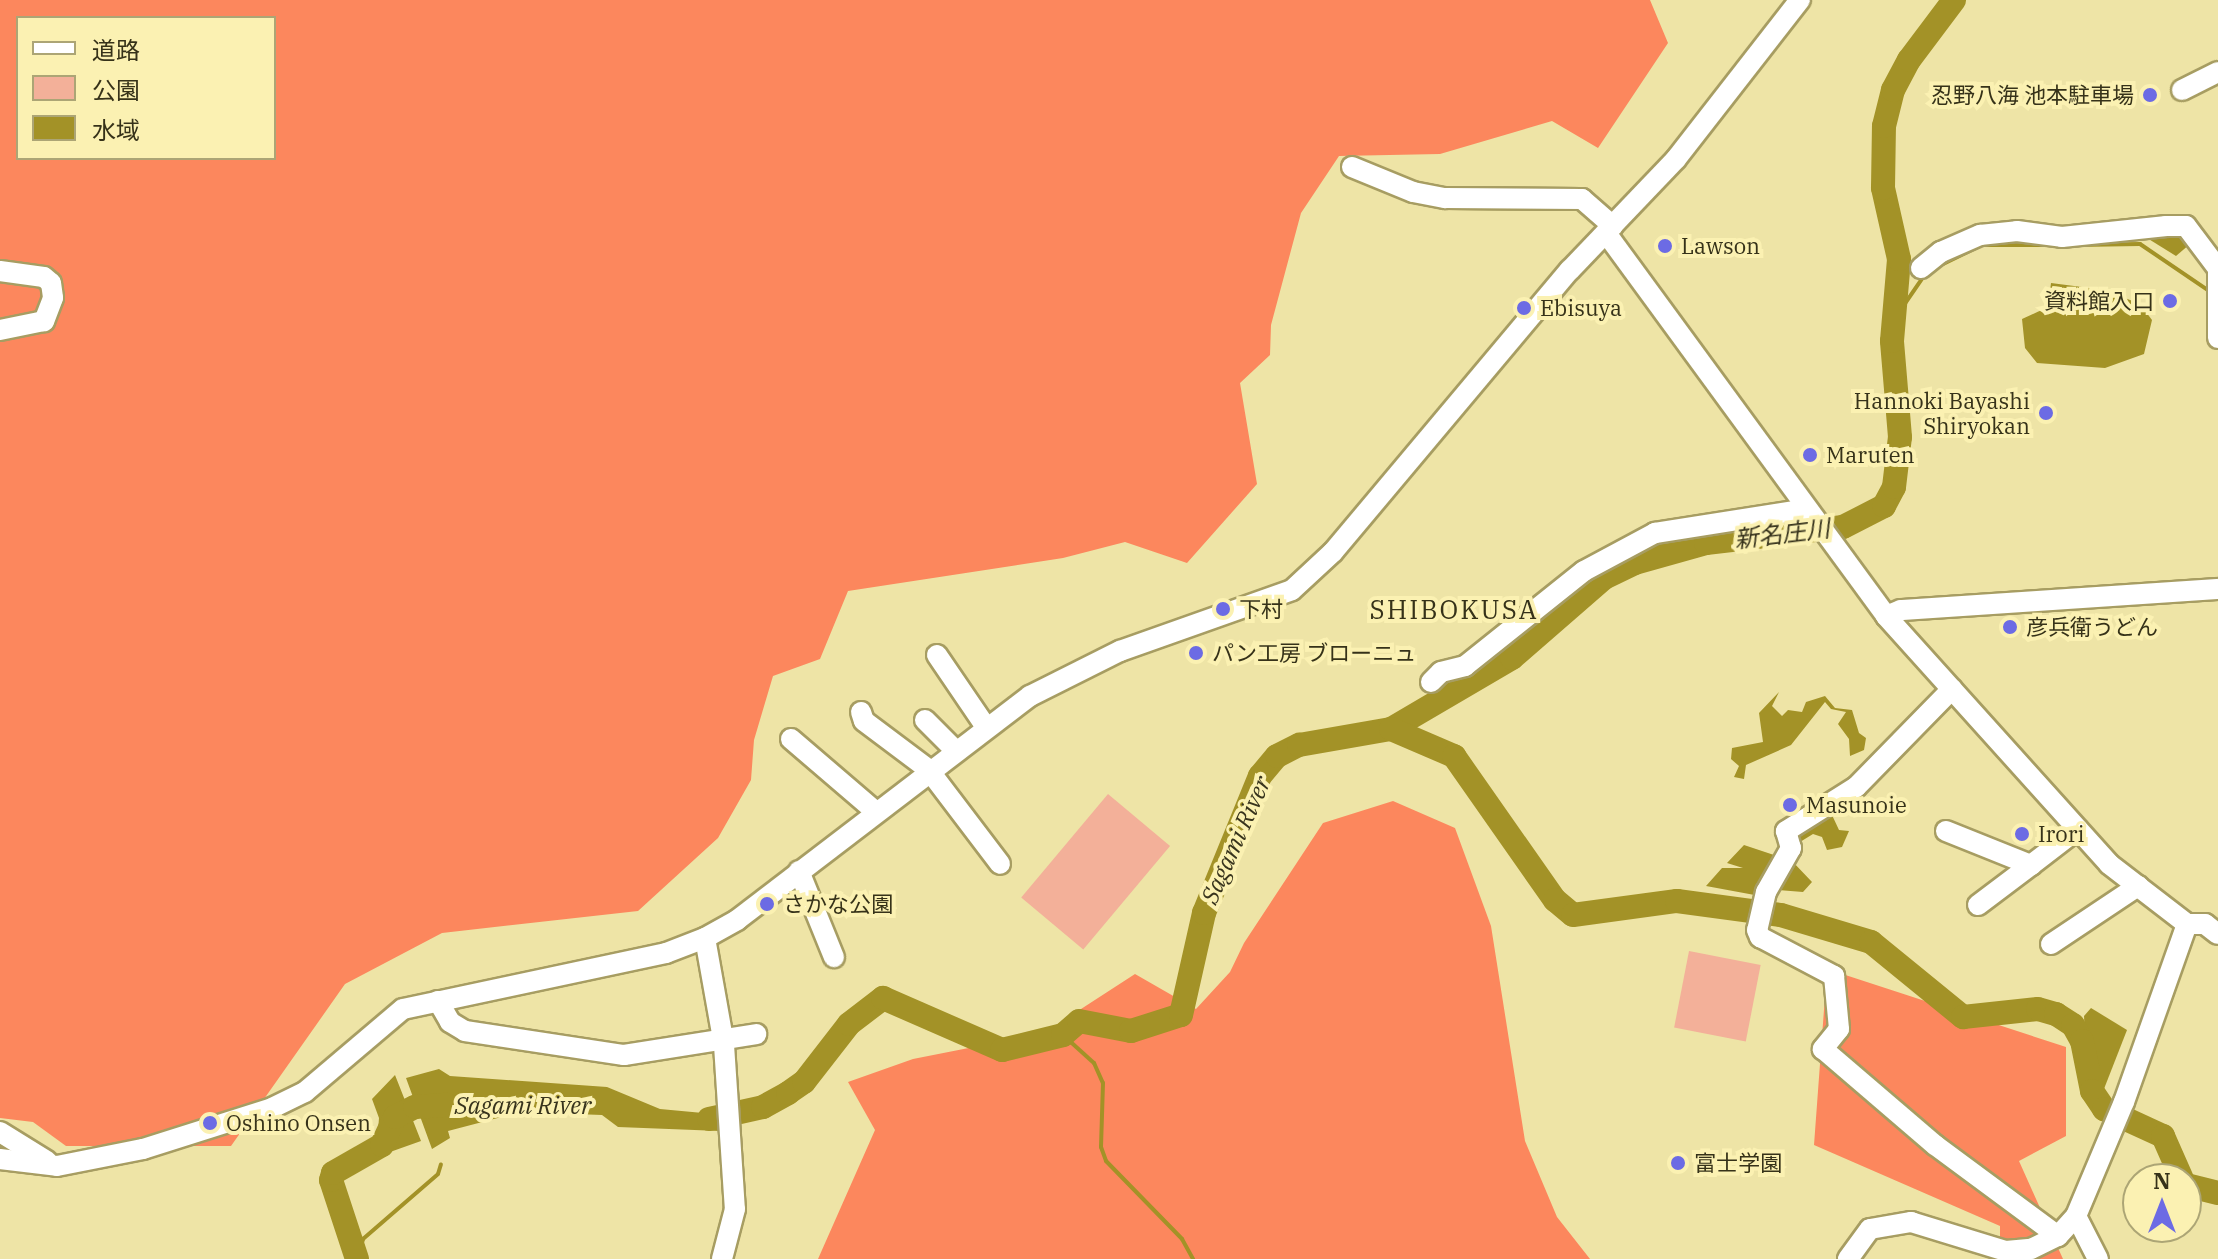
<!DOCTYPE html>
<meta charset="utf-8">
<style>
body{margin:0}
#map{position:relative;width:2218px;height:1259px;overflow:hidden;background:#eee4a6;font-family:"IBM Plex Serif","Noto Sans JP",serif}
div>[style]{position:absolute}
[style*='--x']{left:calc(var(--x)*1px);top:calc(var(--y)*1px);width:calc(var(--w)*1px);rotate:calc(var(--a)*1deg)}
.green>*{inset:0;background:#f3b099;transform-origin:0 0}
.forest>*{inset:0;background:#fc875d}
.water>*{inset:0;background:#a39227}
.stream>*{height:4px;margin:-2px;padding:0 2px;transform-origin:2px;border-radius:2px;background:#a39227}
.river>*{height:24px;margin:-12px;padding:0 12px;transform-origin:12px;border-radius:12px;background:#a39227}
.roads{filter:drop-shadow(2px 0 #a79d62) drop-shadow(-2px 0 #a79d62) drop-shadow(0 2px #a79d62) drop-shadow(0 -2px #a79d62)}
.minor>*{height:20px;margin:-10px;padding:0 10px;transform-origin:10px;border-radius:10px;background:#fff}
.dots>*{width:22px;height:22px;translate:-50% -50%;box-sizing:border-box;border:4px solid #fbf1b2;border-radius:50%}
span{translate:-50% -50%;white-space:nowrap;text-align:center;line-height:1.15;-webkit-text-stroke:8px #fbf1b2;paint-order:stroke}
.poi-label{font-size:22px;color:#363219}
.right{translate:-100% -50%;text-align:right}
.left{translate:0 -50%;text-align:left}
.water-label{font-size:24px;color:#38341d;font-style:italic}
.quarter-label{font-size:26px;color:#363219;letter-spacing:2px}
.legend{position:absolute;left:16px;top:16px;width:260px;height:144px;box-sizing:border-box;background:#fbf1b2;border:2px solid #aca575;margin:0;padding:10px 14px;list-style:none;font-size:24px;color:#363219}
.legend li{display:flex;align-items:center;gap:16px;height:40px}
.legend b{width:40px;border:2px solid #aca575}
.north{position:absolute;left:2122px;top:1163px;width:80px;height:80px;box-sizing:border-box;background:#fbf1b2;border:2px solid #aca575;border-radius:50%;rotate:0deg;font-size:22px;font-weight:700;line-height:32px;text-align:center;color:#363219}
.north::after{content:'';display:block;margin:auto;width:28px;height:36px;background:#6c6be4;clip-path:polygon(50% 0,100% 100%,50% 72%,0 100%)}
</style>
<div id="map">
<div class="green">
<i style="left:1108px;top:794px;width:81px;height:135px;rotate:40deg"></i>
<i style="left:1689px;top:951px;width:73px;height:78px;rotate:11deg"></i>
</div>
<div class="forest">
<i style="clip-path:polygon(evenodd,0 0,1650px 0,1668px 43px,1598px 148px,1552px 121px,1440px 154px,1339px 156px,1301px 213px,1271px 325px,1270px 355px,1240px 383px,1257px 484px,1187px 563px,1125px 542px,1063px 558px,848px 591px,820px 659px,773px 676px,754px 740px,751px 780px,718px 838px,638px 911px,442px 933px,345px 984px,231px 1146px,66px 1146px,33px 1122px,0 1118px,0 0,18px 18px,274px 18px,274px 158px,18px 158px,18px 18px)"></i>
<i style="clip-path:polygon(1393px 801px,1455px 828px,1491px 926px,1525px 1141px,1557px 1217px,1590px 1259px,818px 1259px,875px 1130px,848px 1082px,913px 1059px,1044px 1033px,1135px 974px,1196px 1009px,1230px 972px,1244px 943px,1323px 823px)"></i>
<i style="clip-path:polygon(1827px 969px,2066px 1047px,2066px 1136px,2019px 1161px,2063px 1259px,2000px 1259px,2000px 1226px,1814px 1145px)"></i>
</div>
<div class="water">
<i style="clip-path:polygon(2180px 230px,2190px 244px,2176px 256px,2147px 238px)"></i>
<i style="clip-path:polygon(2051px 283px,2105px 290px,2140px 304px,2152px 320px,2144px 354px,2105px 368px,2037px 363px,2025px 348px,2022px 319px,2048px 307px)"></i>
<i style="clip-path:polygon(1779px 692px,1772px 706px,1782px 716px,1788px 710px,1802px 712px,1806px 702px,1825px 696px,1835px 708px,1852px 710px,1859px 733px,1866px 738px,1864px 750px,1850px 756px,1849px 739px,1838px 724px,1846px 712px,1831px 709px,1825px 702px,1791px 745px,1746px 765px,1744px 779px,1734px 777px,1739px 766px,1731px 759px,1732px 748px,1763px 742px,1759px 713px)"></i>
<i style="clip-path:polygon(1832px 815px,1839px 830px,1849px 831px,1842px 847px,1827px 850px,1822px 837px,1813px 834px,1800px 842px,1799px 832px)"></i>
<i style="clip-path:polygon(1744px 845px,1792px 861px,1812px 882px,1803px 892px,1765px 889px,1760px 896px,1706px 886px,1722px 868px,1743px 868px,1727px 863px)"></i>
<i style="clip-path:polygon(2091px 1008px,2127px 1030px,2102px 1094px,2092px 1087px,2087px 1074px,2084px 1016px)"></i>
<i style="clip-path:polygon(439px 1069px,450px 1076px,607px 1087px,660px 1109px,703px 1113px,719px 1106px,720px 1131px,618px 1127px,602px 1115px,520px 1112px,448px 1131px,450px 1138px,432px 1149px,406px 1078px)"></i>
<i style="clip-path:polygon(395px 1075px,421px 1141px,376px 1157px,379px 1118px,372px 1099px)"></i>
</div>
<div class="stream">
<i style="--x:2076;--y:245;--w:64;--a:-0.9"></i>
<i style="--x:2140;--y:244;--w:87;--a:34.2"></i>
<i style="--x:1937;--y:267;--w:50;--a:-26.1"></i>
<i style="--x:1982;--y:245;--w:69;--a:0"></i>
<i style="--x:1893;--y:321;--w:58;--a:-55.5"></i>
<i style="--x:1063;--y:1035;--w:42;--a:42.1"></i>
<i style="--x:1094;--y:1063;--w:22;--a:66"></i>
<i style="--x:1103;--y:1083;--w:64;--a:91.8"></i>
<i style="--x:1101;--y:1147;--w:15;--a:70"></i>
<i style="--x:1106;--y:1161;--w:109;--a:45.7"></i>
<i style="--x:1182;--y:1239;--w:23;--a:61"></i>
<i style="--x:2211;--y:1194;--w:9;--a:41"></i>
<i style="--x:357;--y:1259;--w:21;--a:-73"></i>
<i style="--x:363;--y:1239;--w:99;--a:-40.9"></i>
<i style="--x:438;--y:1174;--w:10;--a:-73"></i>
</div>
<div class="river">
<i style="--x:1391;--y:729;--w:140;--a:-30.4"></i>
<i style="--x:1512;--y:658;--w:122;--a:-41"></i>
<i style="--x:1604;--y:578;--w:34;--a:-26"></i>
<i style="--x:1635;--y:563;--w:74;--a:-15.7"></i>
<i style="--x:1706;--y:543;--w:138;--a:-6.7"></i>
<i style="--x:1843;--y:527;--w:46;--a:-27.1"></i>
<i style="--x:1884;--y:506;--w:21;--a:-62"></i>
<i style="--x:1894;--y:487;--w:50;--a:-83.2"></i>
<i style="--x:1900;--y:437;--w:96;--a:-94.8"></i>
<i style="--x:1892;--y:341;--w:82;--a:-85.1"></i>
<i style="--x:1899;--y:259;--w:73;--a:-102.7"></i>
<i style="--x:1883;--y:188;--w:62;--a:-89.1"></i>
<i style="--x:1884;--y:126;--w:37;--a:-76"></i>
<i style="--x:1893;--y:90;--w:34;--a:-62"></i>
<i style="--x:1909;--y:60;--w:75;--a:-53.1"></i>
<i style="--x:709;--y:1119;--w:55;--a:-12.5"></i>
<i style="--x:763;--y:1107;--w:29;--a:-29"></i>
<i style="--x:788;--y:1093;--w:19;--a:-35"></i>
<i style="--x:804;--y:1082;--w:73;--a:-52.2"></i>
<i style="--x:849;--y:1024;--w:43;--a:-37.4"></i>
<i style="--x:883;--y:998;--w:130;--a:23.6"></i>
<i style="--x:1002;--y:1050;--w:63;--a:-13.8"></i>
<i style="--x:1063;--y:1035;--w:21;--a:-41"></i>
<i style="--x:1079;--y:1021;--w:53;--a:10.9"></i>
<i style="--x:1131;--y:1031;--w:52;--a:-17.7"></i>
<i style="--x:1181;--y:1015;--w:105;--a:-77.3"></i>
<i style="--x:1204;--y:913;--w:148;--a:-67.8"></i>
<i style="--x:1260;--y:776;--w:26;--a:-50"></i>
<i style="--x:1277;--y:756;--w:25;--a:-27"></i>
<i style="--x:1299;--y:745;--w:93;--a:-9.9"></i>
<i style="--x:1391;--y:729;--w:69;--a:23.2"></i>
<i style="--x:1454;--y:756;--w:176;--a:55"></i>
<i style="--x:1555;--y:900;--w:23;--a:40"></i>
<i style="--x:1573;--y:915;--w:105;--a:-7.7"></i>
<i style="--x:1677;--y:901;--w:105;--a:7.7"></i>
<i style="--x:1781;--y:915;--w:94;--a:16.7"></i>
<i style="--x:1871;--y:942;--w:119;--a:39.2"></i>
<i style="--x:1963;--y:1017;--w:75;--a:-6.1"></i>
<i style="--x:2038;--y:1009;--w:19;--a:16"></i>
<i style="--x:2056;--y:1014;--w:20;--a:33"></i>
<i style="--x:2073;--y:1025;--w:18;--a:61"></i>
<i style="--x:2082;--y:1041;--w:51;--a:78.7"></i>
<i style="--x:2092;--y:1091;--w:22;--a:56"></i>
<i style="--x:2104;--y:1109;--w:65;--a:24.6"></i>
<i style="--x:2163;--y:1136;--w:47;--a:66.2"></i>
<i style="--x:2186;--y:1185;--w:33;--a:14"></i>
<i style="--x:357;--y:1259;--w:83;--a:-108.2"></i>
<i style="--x:331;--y:1180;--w:7;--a:-74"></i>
<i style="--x:333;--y:1173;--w:56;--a:-29.7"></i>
<i style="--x:382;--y:1145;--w:31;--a:-65"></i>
<i style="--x:395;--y:1117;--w:22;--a:-27"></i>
<i style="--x:415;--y:1107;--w:32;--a:-4"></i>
</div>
<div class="roads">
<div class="minor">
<i style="--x:2182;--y:90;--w:40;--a:-26.6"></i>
<i style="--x:1352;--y:167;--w:66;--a:22.3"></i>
<i style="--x:1413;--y:192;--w:33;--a:11"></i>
<i style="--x:1445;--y:198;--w:137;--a:0.4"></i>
<i style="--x:1582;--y:199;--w:41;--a:41.1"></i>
<i style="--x:1606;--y:233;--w:474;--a:53.8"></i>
<i style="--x:1886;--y:616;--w:334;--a:48"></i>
<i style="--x:2109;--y:864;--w:98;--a:37.6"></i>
<i style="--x:2187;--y:924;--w:18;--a:0"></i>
<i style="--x:2205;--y:924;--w:16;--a:38"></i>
<i style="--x:2218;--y:264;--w:74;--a:90"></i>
<i style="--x:1921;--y:268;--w:26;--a:-39"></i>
<i style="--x:1941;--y:252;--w:43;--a:-23.6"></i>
<i style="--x:1980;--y:235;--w:37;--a:-6"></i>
<i style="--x:2017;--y:231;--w:45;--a:7.6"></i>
<i style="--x:2062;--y:237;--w:105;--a:-6"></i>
<i style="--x:2166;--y:226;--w:20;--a:0"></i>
<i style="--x:2186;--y:226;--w:50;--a:53.1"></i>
<i style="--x:0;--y:271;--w:44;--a:7.8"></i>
<i style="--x:44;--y:277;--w:9;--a:41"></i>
<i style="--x:51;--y:283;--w:15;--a:82"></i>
<i style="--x:53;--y:298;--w:25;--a:111"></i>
<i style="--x:44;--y:321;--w:45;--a:168.4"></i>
<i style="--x:1886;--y:616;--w:16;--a:-22"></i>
<i style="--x:1901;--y:610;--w:318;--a:-3.8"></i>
<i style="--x:937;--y:655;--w:87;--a:55.8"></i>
<i style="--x:1431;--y:682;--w:14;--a:-45"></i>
<i style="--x:1441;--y:672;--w:25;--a:-14"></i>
<i style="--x:1465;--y:666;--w:152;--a:-38.6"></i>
<i style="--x:1584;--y:571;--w:81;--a:-28.2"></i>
<i style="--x:1655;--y:533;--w:153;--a:-9"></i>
<i style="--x:1952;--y:689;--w:137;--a:134.4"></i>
<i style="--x:1856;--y:787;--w:83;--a:147.8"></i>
<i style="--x:1786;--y:831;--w:18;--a:74"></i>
<i style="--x:1791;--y:848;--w:51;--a:119.6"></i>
<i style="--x:1766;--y:892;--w:39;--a:103"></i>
<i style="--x:1757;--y:930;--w:8;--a:67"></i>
<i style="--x:1760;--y:937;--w:84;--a:27.8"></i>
<i style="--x:1834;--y:976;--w:53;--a:84.6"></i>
<i style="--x:1839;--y:1029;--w:26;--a:129"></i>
<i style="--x:1823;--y:1049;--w:148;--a:40.6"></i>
<i style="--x:1935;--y:1145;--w:153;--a:36.5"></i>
<i style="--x:861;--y:712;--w:9;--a:72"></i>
<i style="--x:864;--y:721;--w:80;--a:36.9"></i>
<i style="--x:928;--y:769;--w:119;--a:52.8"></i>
<i style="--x:925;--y:720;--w:41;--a:45"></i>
<i style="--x:791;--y:739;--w:111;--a:40.6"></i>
<i style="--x:1946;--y:831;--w:92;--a:21.8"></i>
<i style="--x:2031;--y:865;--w:59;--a:-37.5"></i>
<i style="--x:799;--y:871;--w:93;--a:67.9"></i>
<i style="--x:1978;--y:905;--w:66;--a:-37"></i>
<i style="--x:705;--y:938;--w:109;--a:79.9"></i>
<i style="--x:724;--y:1045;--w:164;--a:86.2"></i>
<i style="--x:735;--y:1209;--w:52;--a:104.6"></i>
<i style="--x:2051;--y:944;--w:105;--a:-33.7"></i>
<i style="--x:438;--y:1001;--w:24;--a:60"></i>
<i style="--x:450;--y:1022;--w:17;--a:31"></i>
<i style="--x:465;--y:1031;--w:161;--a:8.6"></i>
<i style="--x:624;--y:1055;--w:134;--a:-9"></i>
<i style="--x:0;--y:1132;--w:55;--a:31.7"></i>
<i style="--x:0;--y:1159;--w:57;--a:7"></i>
<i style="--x:57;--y:1166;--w:88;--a:-11.2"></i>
<i style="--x:143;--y:1149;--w:135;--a:-17.6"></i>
<i style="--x:272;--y:1108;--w:37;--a:-26"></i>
<i style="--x:305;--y:1092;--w:128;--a:-40.3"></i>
<i style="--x:403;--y:1009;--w:269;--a:-12"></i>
<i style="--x:666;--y:953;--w:42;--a:-21"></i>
<i style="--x:705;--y:938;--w:37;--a:-29"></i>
<i style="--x:737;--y:920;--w:369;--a:-37.4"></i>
<i style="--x:1030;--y:696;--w:101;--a:-26.6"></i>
<i style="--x:1120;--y:651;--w:182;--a:-19.5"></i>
<i style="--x:1292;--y:590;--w:56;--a:-42.8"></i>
<i style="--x:1333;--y:552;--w:368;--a:-50"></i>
<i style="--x:1570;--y:270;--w:153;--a:-46.3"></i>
<i style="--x:1676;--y:159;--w:202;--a:-52.1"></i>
<i style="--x:2076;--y:1216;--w:48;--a:62.9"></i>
<i style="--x:1848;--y:1259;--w:37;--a:-54"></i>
<i style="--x:1870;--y:1229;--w:42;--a:-9.7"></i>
<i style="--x:1911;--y:1222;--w:99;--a:17"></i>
<i style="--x:2006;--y:1251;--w:25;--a:-5"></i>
<i style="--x:2031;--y:1249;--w:30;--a:-26"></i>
<i style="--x:2058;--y:1236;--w:27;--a:-48"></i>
<i style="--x:2076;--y:1216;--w:124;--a:-67.2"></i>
<i style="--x:2124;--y:1102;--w:189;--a:-70.5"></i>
</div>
</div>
<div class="dots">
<i style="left:2150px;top:95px;background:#6c6be4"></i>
<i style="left:1665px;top:246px;background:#6c6be4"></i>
<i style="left:2170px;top:301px;background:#6c6be4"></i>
<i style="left:1524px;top:308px;background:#6c6be4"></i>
<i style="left:2046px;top:413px;background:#6c6be4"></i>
<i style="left:1810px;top:455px;background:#6c6be4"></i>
<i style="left:1223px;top:609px;background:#6c6be4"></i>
<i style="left:2010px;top:627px;background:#6c6be4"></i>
<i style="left:1196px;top:653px;background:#6c6be4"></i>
<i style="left:1790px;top:805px;background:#6c6be4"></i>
<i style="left:2022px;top:834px;background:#6c6be4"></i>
<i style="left:767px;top:904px;background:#6c6be4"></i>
<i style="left:210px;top:1123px;background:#6c6be4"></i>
<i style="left:1678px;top:1163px;background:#6c6be4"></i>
</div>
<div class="poi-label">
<span class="right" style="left:2134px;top:95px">忍野八海 池本駐車場</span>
<span class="left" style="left:1681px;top:246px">Lawson</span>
<span class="right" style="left:2154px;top:301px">資料館入口</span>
<span class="left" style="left:1540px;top:308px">Ebisuya</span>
<span class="right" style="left:2030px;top:413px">Hannoki Bayashi<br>Shiryokan</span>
<span class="left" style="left:1826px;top:455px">Maruten</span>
<span class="left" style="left:1239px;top:609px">下村</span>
<span class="left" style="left:2026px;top:627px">彦兵衛うどん</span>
<span class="left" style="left:1212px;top:653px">パン工房 ブローニュ</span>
<span class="left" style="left:1806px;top:805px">Masunoie</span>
<span class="left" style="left:2038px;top:834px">Irori</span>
<span class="left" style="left:783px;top:904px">さかな公園</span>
<span class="left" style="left:226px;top:1123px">Oshino Onsen</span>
<span class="left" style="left:1694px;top:1163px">富士学園</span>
</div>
<div class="water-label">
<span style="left:1782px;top:534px;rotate:-7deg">新名庄川</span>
<span style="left:1236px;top:840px;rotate:-66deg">Sagami River</span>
<span style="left:523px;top:1106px">Sagami River</span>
</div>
<div class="quarter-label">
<span style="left:1454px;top:610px">SHIBOKUSA</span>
</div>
<ul class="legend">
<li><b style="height:10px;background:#fff"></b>道路</li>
<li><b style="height:22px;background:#f3b099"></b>公園</li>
<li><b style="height:22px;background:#a39227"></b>水域</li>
</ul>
<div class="north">N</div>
</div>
